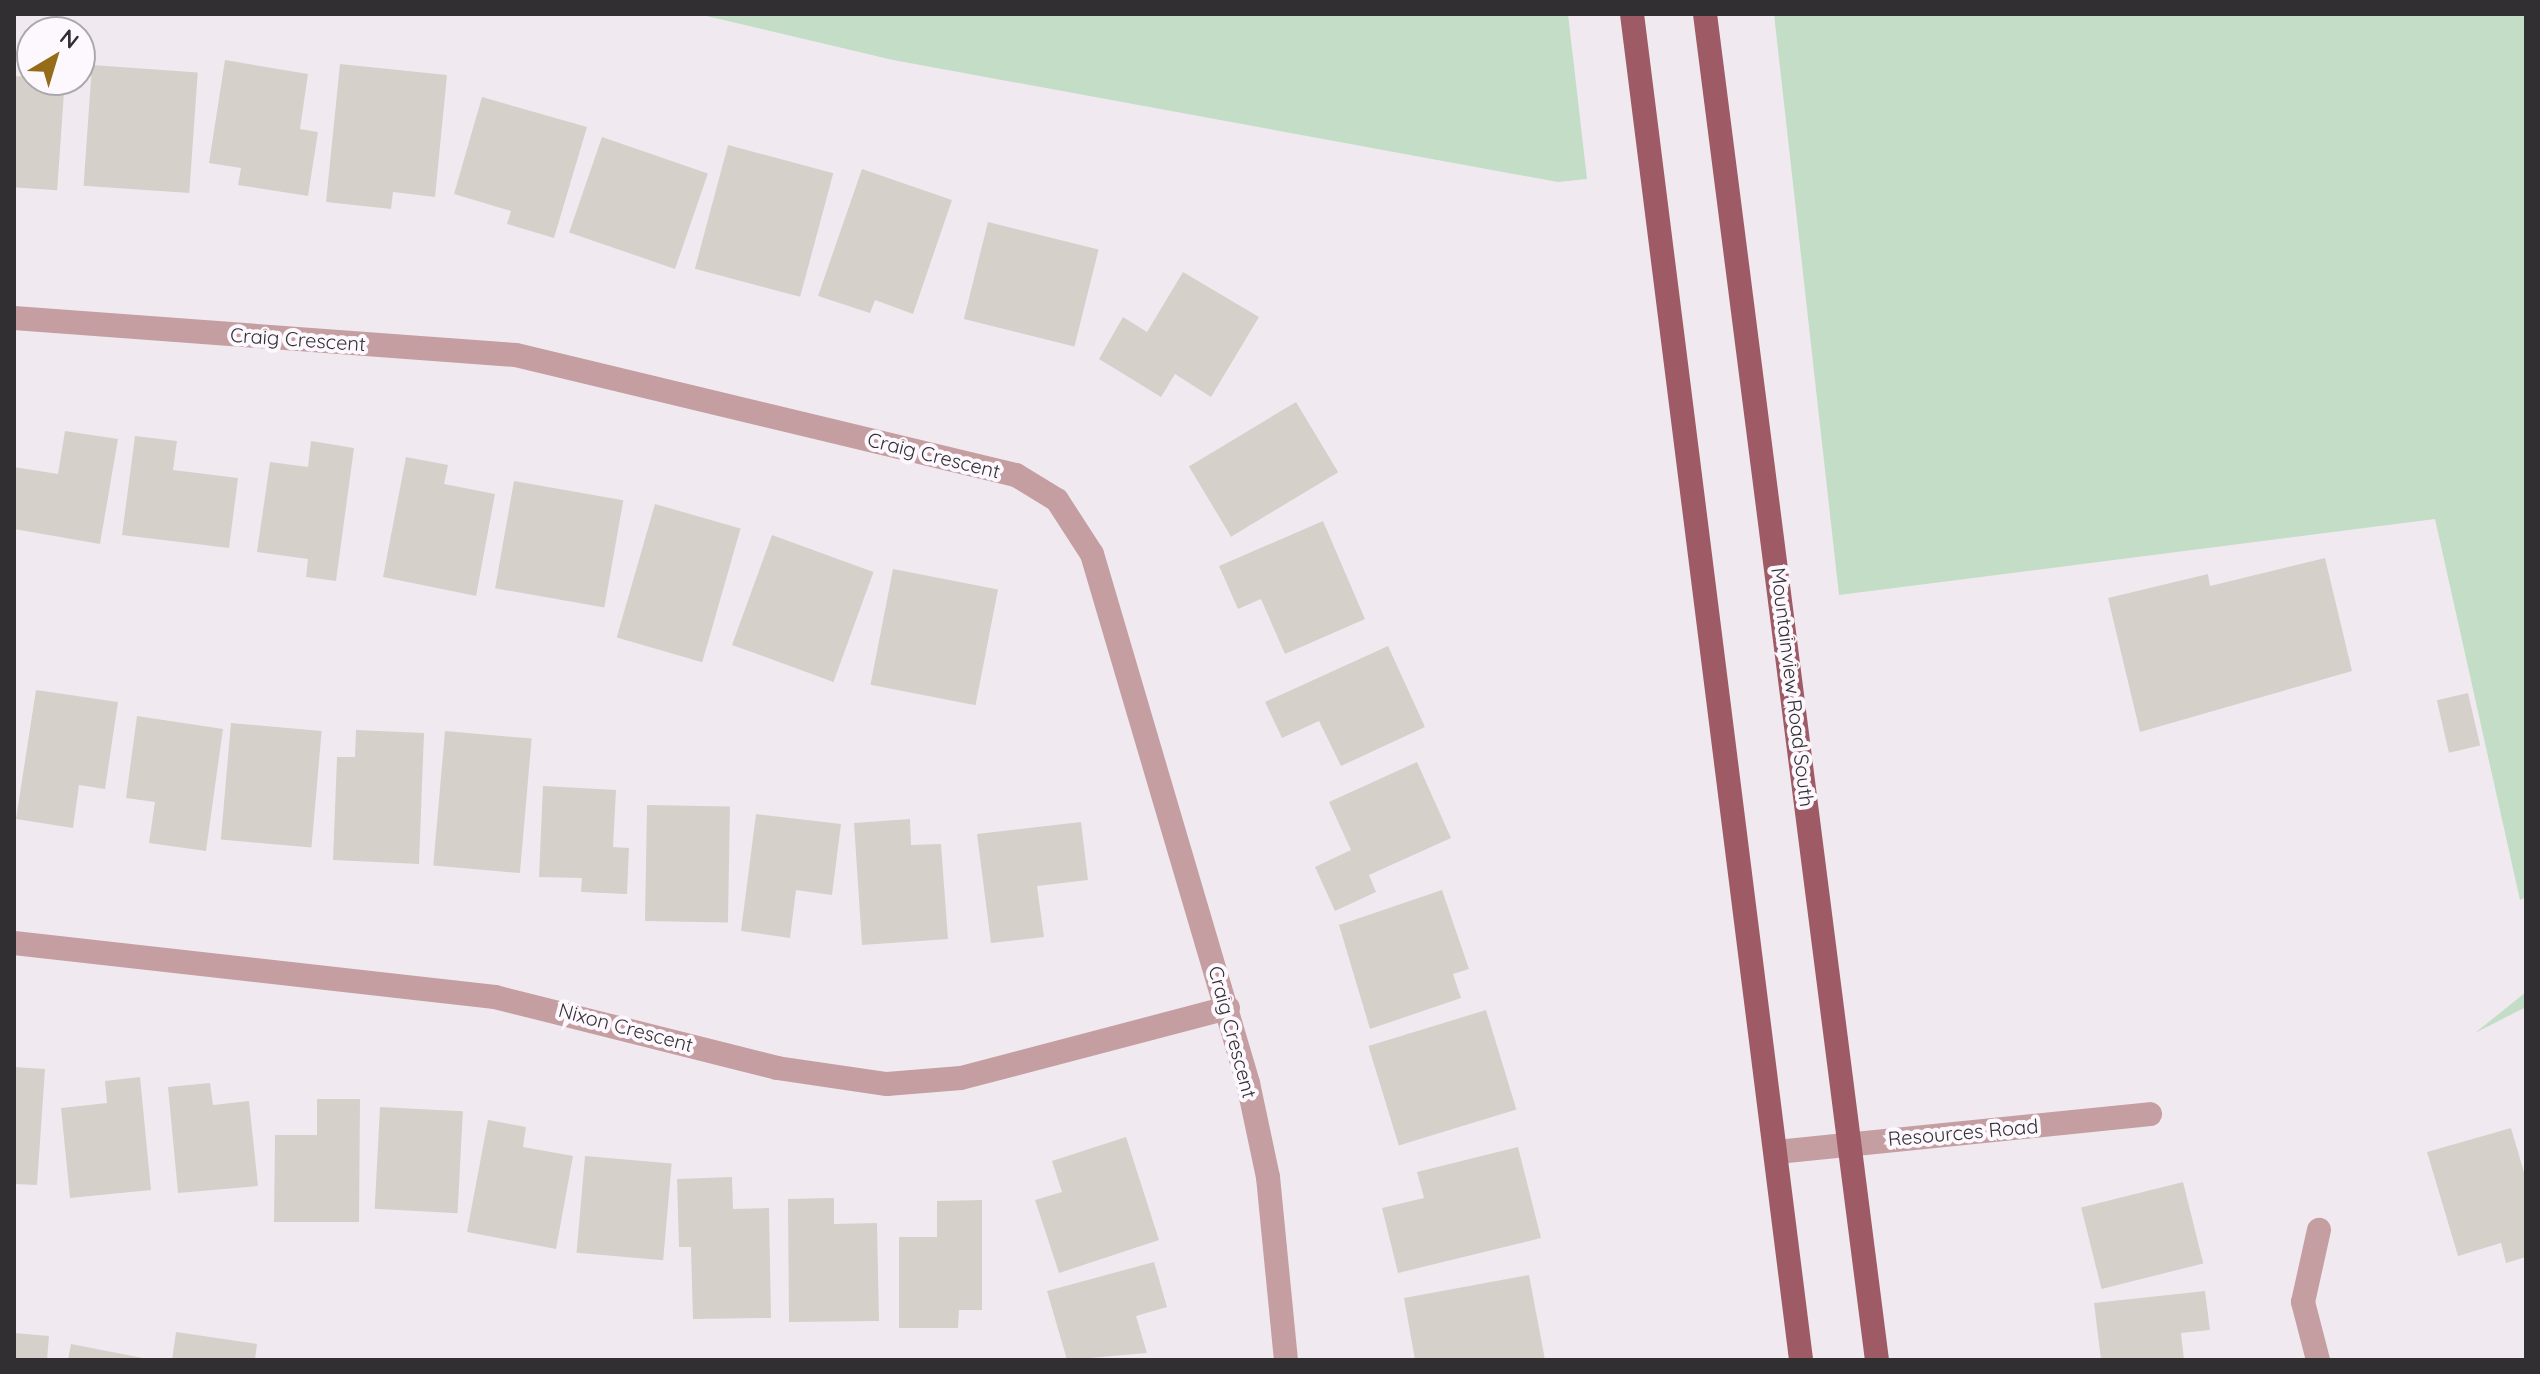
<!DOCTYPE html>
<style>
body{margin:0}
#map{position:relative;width:2540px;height:1374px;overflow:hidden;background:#f0eaf0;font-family:Quicksand,sans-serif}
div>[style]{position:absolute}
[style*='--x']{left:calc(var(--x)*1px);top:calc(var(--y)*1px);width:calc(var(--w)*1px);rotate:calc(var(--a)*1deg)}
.green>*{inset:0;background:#c3ddc6}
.building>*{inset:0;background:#d6d0cb;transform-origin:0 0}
.minor>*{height:24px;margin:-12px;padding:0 12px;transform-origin:12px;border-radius:12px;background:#c59ea2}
.major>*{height:24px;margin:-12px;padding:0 12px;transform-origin:12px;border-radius:12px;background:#9e5b65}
span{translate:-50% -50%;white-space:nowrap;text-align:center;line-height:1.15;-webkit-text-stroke:8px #fdf8fd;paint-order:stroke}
.street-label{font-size:20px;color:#312f31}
.frame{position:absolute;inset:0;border:16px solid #312f31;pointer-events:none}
.north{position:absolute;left:16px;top:16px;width:80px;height:80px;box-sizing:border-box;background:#fdf8fd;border:2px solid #aba8ab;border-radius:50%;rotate:38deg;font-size:22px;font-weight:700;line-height:32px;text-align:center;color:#312f31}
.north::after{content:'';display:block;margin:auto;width:28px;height:36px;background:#966c18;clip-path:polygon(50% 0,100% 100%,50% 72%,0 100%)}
</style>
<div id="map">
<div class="green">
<i style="clip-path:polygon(698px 14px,1568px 14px,1587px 179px,1558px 182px,893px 60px)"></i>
<i style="clip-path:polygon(1774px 14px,2526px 14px,2526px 897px,2520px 900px,2435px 519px,1839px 595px)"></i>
<i style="clip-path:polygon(2526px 992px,2526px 1007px,2475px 1033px)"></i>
</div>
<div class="building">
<i style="clip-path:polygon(225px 60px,308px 74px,300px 129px,318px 132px,308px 196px,238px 185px,241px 168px,209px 163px)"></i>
<i style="clip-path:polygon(340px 64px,447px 75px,435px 197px,393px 192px,391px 209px,326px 202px)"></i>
<i style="left:92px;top:65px;width:106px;height:121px;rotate:4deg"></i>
<i style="left:14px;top:76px;width:51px;height:111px;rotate:4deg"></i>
<i style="clip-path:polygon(482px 97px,587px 127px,554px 238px,507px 224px,511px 211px,454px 194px)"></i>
<i style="left:602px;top:137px;width:112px;height:101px;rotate:19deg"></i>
<i style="left:728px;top:145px;width:109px;height:128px;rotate:15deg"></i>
<i style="clip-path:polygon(862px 169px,952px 200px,913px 314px,875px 300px,870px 313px,818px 296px)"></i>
<i style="left:988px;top:222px;width:114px;height:100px;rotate:14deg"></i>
<i style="clip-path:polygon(1183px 272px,1259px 317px,1211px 397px,1175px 374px,1161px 397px,1099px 359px,1123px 317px,1147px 332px)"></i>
<i style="left:1296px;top:402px;width:82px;height:125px;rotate:59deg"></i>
<i style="clip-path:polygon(65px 431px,118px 439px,100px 544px,14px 529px,14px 467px,58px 474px)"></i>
<i style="clip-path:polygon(135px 436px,177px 441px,173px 470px,238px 478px,229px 548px,122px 535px)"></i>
<i style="clip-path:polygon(311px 441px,354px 448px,336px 581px,306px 577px,308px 559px,257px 552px,270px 462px,308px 467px)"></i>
<i style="clip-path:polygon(406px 457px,448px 465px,444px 484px,495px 494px,476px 596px,383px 577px)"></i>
<i style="left:514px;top:481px;width:111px;height:109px;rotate:10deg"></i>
<i style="left:655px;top:504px;width:89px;height:139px;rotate:16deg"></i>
<i style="clip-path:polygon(1323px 521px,1365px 619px,1285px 654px,1261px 599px,1238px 609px,1219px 566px)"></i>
<i style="left:772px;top:535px;width:108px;height:117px;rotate:20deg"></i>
<i style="clip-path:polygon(2325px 558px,2352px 671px,2140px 732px,2108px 598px,2208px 574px,2210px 586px)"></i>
<i style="left:893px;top:569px;width:107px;height:118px;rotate:11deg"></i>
<i style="clip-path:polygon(1388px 646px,1425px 727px,1341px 766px,1319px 721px,1282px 738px,1265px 702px)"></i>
<i style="clip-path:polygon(36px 690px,118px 702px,105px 789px,79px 785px,73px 828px,16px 819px)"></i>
<i style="left:2468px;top:693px;width:54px;height:32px;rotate:77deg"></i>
<i style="clip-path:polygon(137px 716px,223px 729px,206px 851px,149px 843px,155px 802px,126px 798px)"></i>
<i style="left:231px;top:723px;width:91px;height:117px;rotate:5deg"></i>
<i style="clip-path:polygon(356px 730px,424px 733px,419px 864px,333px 860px,337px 757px,355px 757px)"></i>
<i style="left:445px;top:731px;width:87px;height:135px;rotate:5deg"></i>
<i style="clip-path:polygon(1417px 762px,1451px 838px,1369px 875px,1376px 892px,1335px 911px,1315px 867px,1351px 850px,1329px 802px)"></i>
<i style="clip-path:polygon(543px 786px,616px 790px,613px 847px,629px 848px,627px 894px,581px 892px,582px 878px,539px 877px)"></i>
<i style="left:647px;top:805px;width:83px;height:116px;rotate:1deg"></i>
<i style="clip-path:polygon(756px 814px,841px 824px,832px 895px,796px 890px,790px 938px,741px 931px)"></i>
<i style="clip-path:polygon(910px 819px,911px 845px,941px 844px,948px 939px,862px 945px,854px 823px)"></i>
<i style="clip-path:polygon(1081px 822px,1088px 880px,1037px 886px,1044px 937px,991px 943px,977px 834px)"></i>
<i style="clip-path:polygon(1442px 890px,1469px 969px,1453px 974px,1461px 998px,1370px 1029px,1339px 925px)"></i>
<i style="left:1486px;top:1010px;width:104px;height:123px;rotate:73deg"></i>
<i style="clip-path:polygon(14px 1067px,45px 1069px,37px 1185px,14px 1184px)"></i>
<i style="clip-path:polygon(140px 1077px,151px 1190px,70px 1198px,61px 1108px,107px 1103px,105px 1081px)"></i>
<i style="clip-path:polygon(210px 1083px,213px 1105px,249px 1101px,258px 1186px,178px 1193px,168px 1087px)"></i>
<i style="clip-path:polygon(317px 1099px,360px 1099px,359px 1222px,274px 1222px,275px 1135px,317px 1135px)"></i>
<i style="left:380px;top:1107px;width:83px;height:102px;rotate:3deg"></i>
<i style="clip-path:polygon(488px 1120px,526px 1127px,523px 1147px,573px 1156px,556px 1249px,467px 1232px)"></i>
<i style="clip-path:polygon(2511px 1128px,2526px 1179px,2526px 1257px,2506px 1263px,2501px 1243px,2458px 1256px,2427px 1152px)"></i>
<i style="clip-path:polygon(1126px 1137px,1159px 1240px,1059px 1273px,1035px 1200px,1062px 1192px,1052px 1161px)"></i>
<i style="clip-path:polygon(1518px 1147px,1541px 1238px,1398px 1273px,1382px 1208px,1424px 1198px,1417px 1172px)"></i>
<i style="left:585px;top:1156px;width:87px;height:97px;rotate:5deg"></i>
<i style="clip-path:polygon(732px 1177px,733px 1209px,769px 1208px,771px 1318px,693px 1319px,691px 1247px,679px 1247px,677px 1179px)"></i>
<i style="left:2183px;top:1182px;width:84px;height:105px;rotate:76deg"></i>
<i style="clip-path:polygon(834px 1198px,834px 1224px,877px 1223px,879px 1321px,789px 1322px,788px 1199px)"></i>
<i style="clip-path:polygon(982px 1200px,982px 1310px,959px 1310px,958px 1328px,899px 1328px,899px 1237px,937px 1237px,937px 1201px)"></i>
<i style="clip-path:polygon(1154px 1262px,1167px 1307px,1136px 1316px,1147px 1353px,1067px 1360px,1047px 1291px)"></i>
<i style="clip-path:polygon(1529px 1275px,1545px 1360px,1415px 1360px,1404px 1298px)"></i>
<i style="clip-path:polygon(2205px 1291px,2210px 1330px,2181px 1333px,2184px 1360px,2101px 1360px,2094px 1303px)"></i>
<i style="clip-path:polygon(176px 1332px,257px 1344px,255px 1360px,172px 1360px)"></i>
<i style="clip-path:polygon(14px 1333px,49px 1336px,47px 1360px,14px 1360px)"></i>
<i style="clip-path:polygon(71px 1344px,148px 1359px,148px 1360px,68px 1360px)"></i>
</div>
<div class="minor">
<i style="--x:14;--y:318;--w:503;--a:4.22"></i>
<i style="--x:516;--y:355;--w:514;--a:13.5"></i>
<i style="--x:1016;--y:475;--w:48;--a:31.4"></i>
<i style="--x:1057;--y:500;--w:64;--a:57.1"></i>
<i style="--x:1092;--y:554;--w:552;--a:73.57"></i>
<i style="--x:1248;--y:1083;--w:96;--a:78"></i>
<i style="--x:1268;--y:1177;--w:184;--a:84.4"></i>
<i style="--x:14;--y:943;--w:484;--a:6.4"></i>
<i style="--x:495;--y:997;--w:291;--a:14.1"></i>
<i style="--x:777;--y:1068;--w:111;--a:8.3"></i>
<i style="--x:887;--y:1084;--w:74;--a:-4.6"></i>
<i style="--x:961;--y:1078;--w:276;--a:-14.7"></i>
<i style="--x:1777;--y:1152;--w:375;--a:-5.8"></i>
<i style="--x:2318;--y:1360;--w:60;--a:-104.5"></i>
<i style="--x:2303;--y:1302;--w:74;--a:-77.5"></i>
</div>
<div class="major">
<i style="--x:1632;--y:14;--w:1357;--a:82.84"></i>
<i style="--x:1705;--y:14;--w:1357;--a:82.72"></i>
</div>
<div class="street-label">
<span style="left:298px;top:339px;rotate:4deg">Craig Crescent</span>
<span style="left:934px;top:455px;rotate:14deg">Craig Crescent</span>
<span style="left:1793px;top:687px;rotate:83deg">Mountainview Road South</span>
<span style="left:626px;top:1027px;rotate:15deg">Nixon Crescent</span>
<span style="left:1233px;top:1032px;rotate:75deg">Craig Crescent</span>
<span style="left:1963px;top:1132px;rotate:-5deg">Resources Road</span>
</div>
<div class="frame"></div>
<div class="north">N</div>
</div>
